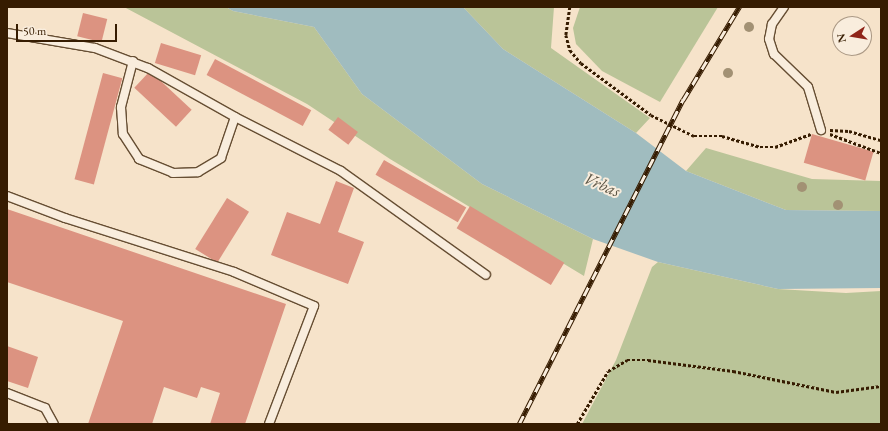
<!DOCTYPE html>
<style>
body{margin:0}
#map{position:relative;width:888px;height:431px;overflow:hidden;background:#f6e3ca;font-family:"EB Garamond",serif}
div>[style]{position:absolute}
[style*='--x']{left:calc(var(--x)*1px);top:calc(var(--y)*1px);width:calc(var(--w)*1px);rotate:calc(var(--a)*1deg)}
.green>*{inset:0;background:#bac498}
.water>*{inset:0;background:#a0bcbf}
.building>*{inset:0;background:#dc9381;transform-origin:0 0}
.path>*{height:2.5px;margin-top:-1.25px;transform-origin:0;background:repeating-linear-gradient(90deg,#361c01 0 3px,transparent 0 5px)}
.roads{filter:drop-shadow(1px 0 #664e33) drop-shadow(-1px 0 #664e33) drop-shadow(0 1px #664e33) drop-shadow(0 -1px #664e33)}
.service>*{height:8px;margin:-4px;padding:0 4px;transform-origin:4px;border-radius:4px;background:#f9eddd}
.rail>*{height:4.5px;margin-top:-2.25px;transform-origin:0;background:repeating-linear-gradient(90deg,#f9eddd 0 9px,#361c01 0 18px);box-sizing:border-box;border-block:1px solid #361c01}
.trees>*{width:10px;height:10px;margin:-5px;border-radius:50%;background:#a29174}
span{translate:-50% -50%;white-space:nowrap;text-align:center;line-height:1.15;-webkit-text-stroke:4px #f9eddd;paint-order:stroke}
.water-label{font-size:17px;color:#5b5444;font-style:italic}
.frame{position:absolute;inset:0;border:8px solid #361c01;pointer-events:none}
.north{position:absolute;left:832px;top:16px;width:40px;height:40px;box-sizing:border-box;background:#f9eddd;border:1px solid #ab9985;border-radius:50%;rotate:258deg;font-size:11px;font-weight:700;line-height:16px;text-align:center;color:#361c01}
.north::after{content:'';display:block;margin:auto;width:14px;height:18px;background:#8f2418;clip-path:polygon(50% 0,100% 100%,50% 72%,0 100%)}
.scale{position:absolute;left:16px;top:24px;width:101px;height:18px;box-sizing:border-box;border:2px solid #361c01;border-top:0;padding-left:5px;font-size:12px;line-height:14px;white-space:nowrap;color:#361c01;-webkit-text-stroke:3px #f9eddd;paint-order:stroke}
</style>
<div id="map">
<div class="green">
<i style="clip-path:polygon(124px 7px,226px 7px,233px 11px,314px 27px,362px 94px,482px 184px,593px 239px,584px 276px,390px 159px,307px 104px)"></i>
<i style="clip-path:polygon(463px 7px,554px 7px,551px 48px,650px 118px,636px 133px,503px 49px)"></i>
<i style="clip-path:polygon(580px 7px,718px 7px,660px 102px,602px 71px,576px 44px,573px 28px)"></i>
<i style="clip-path:polygon(706px 148px,812px 179px,881px 181px,881px 211px,786px 210px,686px 171px)"></i>
<i style="clip-path:polygon(658px 262px,778px 289px,846px 293px,881px 291px,881px 424px,582px 424px,616px 360px,652px 267px)"></i>
</div>
<div class="water">
<i style="clip-path:polygon(226px 7px,463px 7px,503px 49px,636px 133px,686px 171px,786px 210px,881px 211px,881px 288px,778px 289px,658px 262px,593px 239px,482px 184px,362px 94px,314px 27px,233px 11px)"></i>
</div>
<div class="building">
<i style="left:83px;top:13px;width:25px;height:24px;rotate:14deg"></i>
<i style="left:161px;top:43px;width:42px;height:21px;rotate:17deg"></i>
<i style="left:215px;top:59px;width:109px;height:18px;rotate:28deg"></i>
<i style="left:150px;top:71px;width:57px;height:23px;rotate:43deg"></i>
<i style="left:103px;top:73px;width:20px;height:110px;rotate:15deg"></i>
<i style="left:338px;top:117px;width:25px;height:16px;rotate:37deg"></i>
<i style="left:812px;top:134px;width:64px;height:30px;rotate:16deg"></i>
<i style="left:384px;top:160px;width:95px;height:17px;rotate:30deg"></i>
<i style="clip-path:polygon(336px 181px,354px 188px,338px 232px,364px 242px,348px 284px,271px 255px,287px 212px,320px 224px)"></i>
<i style="left:227px;top:198px;width:26px;height:60px;rotate:32deg"></i>
<i style="left:470px;top:206px;width:110px;height:26px;rotate:31deg"></i>
<i style="clip-path:polygon(7px 209px,286px 304px,245px 424px,210px 424px,220px 393px,201px 387px,197px 398px,164px 387px,152px 424px,88px 424px,123px 321px,7px 282px)"></i>
<i style="clip-path:polygon(7px 346px,38px 357px,28px 388px,7px 381px)"></i>
</div>
<div class="path">
<i style="--x:570;--y:7;--w:28;--a:98"></i>
<i style="--x:566;--y:35;--w:16;--a:75"></i>
<i style="--x:570;--y:50;--w:17;--a:50"></i>
<i style="--x:581;--y:63;--w:87;--a:36.6"></i>
<i style="--x:651;--y:115;--w:48;--a:26"></i>
<i style="--x:694;--y:136;--w:28;--a:0"></i>
<i style="--x:722;--y:136;--w:40;--a:16"></i>
<i style="--x:760;--y:147;--w:15;--a:0"></i>
<i style="--x:775;--y:147;--w:38;--a:-20"></i>
<i style="--x:830;--y:130;--w:19;--a:3"></i>
<i style="--x:849;--y:131;--w:33;--a:16"></i>
<i style="--x:830;--y:134;--w:54;--a:20.4"></i>
<i style="--x:577;--y:424;--w:61;--a:-59.7"></i>
<i style="--x:608;--y:371;--w:22;--a:-30"></i>
<i style="--x:627;--y:360;--w:21;--a:0"></i>
<i style="--x:648;--y:360;--w:86;--a:7.4"></i>
<i style="--x:733;--y:371;--w:105;--a:11.5"></i>
<i style="--x:836;--y:392;--w:45;--a:-7.6"></i>
</div>
<div class="roads">
<div class="service">
<i style="--x:784;--y:7;--w:21;--a:125"></i>
<i style="--x:772;--y:24;--w:15;--a:101"></i>
<i style="--x:769;--y:39;--w:16;--a:72"></i>
<i style="--x:774;--y:54;--w:47;--a:44.1"></i>
<i style="--x:808;--y:87;--w:45;--a:73.2"></i>
<i style="--x:7;--y:33;--w:89;--a:9.7"></i>
<i style="--x:95;--y:48;--w:57;--a:20.7"></i>
<i style="--x:148;--y:68;--w:100;--a:29.4"></i>
<i style="--x:235;--y:117;--w:119;--a:27"></i>
<i style="--x:341;--y:171;--w:178;--a:35.6"></i>
<i style="--x:133;--y:61;--w:48;--a:104.6"></i>
<i style="--x:121;--y:107;--w:27;--a:86"></i>
<i style="--x:123;--y:134;--w:30;--a:57"></i>
<i style="--x:139;--y:159;--w:37;--a:22"></i>
<i style="--x:173;--y:173;--w:25;--a:-2"></i>
<i style="--x:198;--y:172;--w:27;--a:-31"></i>
<i style="--x:221;--y:158;--w:43;--a:-71.1"></i>
<i style="--x:7;--y:196;--w:62;--a:20.8"></i>
<i style="--x:65;--y:218;--w:177;--a:17.7"></i>
<i style="--x:234;--y:272;--w:87;--a:23"></i>
<i style="--x:314;--y:306;--w:126;--a:110.9"></i>
<i style="--x:7;--y:393;--w:41;--a:21.5"></i>
<i style="--x:45;--y:408;--w:18;--a:61"></i>
</div>
</div>
<div class="rail">
<i style="--x:519;--y:424;--w:363;--a:-63.2"></i>
<i style="--x:683;--y:100;--w:109;--a:-58.9"></i>
</div>
<div class="trees">
<i style="left:749px;top:27px"></i>
<i style="left:728px;top:73px"></i>
<i style="left:802px;top:187px"></i>
<i style="left:838px;top:205px"></i>
</div>
<div class="water-label">
<span style="left:602px;top:185px;rotate:23deg">Vrbas</span>
</div>
<div class="frame"></div>
<div class="north">N</div>
<div class="scale">50 m</div>
</div>
